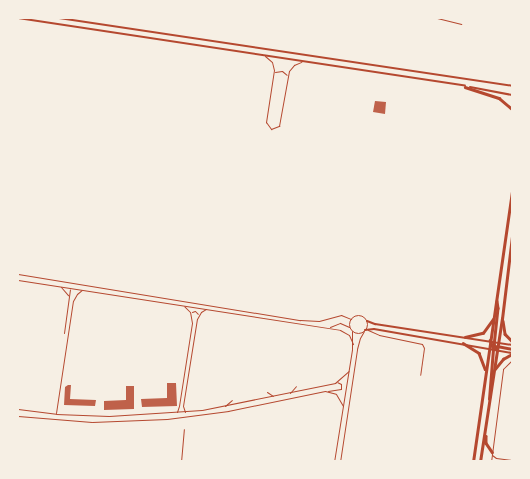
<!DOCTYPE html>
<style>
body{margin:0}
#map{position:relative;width:530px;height:479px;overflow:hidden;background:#f6efe4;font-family:Commissioner,sans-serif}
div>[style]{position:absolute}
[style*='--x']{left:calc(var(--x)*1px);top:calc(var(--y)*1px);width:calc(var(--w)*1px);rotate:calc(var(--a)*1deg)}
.building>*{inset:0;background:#bf614a}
.minor>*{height:1px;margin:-0.5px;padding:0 0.5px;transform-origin:0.5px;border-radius:0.5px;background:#b5482f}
.minor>.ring{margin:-0.5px;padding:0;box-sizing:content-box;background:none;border:1px solid #b5482f;border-radius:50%}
.tertiary>*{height:2px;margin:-1px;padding:0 1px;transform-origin:1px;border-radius:1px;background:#b5482f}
.secondary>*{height:2px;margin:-1px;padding:0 1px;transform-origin:1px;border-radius:1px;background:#b5482f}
.primary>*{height:2.5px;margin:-1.25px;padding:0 1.25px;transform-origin:1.25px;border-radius:1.25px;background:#b5482f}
span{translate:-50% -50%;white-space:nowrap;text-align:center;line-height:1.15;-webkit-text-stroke:4px #f6efe4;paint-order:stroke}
.frame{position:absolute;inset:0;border:19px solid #f6efe4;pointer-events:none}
</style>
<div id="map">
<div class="building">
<i style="clip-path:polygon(375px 101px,386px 102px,385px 114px,373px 112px)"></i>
<i style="clip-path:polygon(167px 383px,176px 383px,177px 406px,142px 407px,141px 399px,167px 398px)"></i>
<i style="clip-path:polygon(68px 385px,71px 385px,70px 399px,96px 400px,95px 406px,64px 405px,65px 387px)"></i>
<i style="clip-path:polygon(126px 386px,134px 386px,134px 409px,104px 410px,104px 401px,126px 400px)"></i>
</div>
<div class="minor">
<i style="--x:437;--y:18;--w:25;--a:14"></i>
<i style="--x:265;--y:56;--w:9;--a:41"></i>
<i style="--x:272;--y:62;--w:8;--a:76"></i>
<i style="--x:274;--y:70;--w:53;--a:98.7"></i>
<i style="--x:266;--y:122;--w:9;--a:54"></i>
<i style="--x:271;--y:129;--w:9;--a:-21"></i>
<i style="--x:279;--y:126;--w:56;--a:-79.7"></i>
<i style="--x:289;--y:71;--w:8;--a:-50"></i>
<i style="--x:294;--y:65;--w:8;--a:-23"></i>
<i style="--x:275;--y:72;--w:7;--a:-8"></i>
<i style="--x:282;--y:71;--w:6;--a:39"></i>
<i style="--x:18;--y:274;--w:286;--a:9.3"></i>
<i style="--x:300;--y:320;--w:19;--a:3"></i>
<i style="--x:319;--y:321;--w:23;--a:-15"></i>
<i style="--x:341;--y:315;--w:11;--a:22"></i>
<i style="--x:18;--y:280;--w:326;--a:8.8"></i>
<i style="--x:340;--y:330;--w:10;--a:29"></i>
<i style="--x:349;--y:335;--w:10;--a:66"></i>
<i style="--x:61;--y:287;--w:11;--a:49"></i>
<i style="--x:192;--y:312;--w:3;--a:-18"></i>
<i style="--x:195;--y:311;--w:4;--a:45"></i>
<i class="ring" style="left:349px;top:315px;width:17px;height:17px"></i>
<i style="--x:330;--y:327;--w:11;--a:-22"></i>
<i style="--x:340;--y:323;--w:10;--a:24"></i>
<i style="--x:368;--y:330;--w:12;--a:24"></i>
<i style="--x:379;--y:335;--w:44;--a:11.8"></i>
<i style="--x:422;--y:344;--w:4;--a:63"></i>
<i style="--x:424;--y:348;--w:27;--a:98"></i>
<i style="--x:64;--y:333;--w:44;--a:-82.2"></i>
<i style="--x:328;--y:391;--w:13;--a:-9"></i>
<i style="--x:341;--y:389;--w:5;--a:-90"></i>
<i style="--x:341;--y:384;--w:4;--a:-153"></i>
<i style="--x:267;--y:392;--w:7;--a:34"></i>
<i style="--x:290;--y:393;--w:9;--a:-49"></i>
<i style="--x:225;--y:406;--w:9;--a:-41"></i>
<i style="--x:18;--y:409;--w:38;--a:7"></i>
<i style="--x:56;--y:414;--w:53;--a:2.2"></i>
<i style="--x:109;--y:416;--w:93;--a:-3.7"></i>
<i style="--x:202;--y:410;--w:136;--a:-11.5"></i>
<i style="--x:335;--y:383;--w:18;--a:-41"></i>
<i style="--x:177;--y:412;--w:6;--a:-72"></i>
<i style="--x:179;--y:406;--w:84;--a:-81.1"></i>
<i style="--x:192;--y:323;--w:11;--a:-100"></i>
<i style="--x:190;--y:312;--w:8;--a:-135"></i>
<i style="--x:185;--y:412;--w:6;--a:-108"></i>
<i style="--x:183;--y:406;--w:88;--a:-80.9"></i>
<i style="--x:197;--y:319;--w:8;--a:-60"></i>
<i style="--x:201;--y:312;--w:6;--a:-31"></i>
<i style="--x:56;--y:413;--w:113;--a:-81.4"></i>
<i style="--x:73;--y:301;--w:8;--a:-60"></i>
<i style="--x:77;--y:294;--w:6;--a:-39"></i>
<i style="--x:18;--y:416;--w:74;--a:4.6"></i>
<i style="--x:92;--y:422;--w:75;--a:-2.3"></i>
<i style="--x:167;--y:419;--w:62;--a:-7.5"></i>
<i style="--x:228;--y:411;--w:99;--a:-11.7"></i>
<i style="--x:325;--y:391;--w:11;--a:15"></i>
<i style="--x:336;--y:394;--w:14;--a:60"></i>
<i style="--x:492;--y:455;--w:5;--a:37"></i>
<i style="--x:496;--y:458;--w:16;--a:7"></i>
<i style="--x:181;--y:462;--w:33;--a:-85"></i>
<i style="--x:334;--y:462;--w:114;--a:-80.9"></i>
<i style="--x:352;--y:349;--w:18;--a:-90"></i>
<i style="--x:340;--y:462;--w:114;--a:-81.4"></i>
<i style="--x:357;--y:349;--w:11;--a:-75"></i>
<i style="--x:360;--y:338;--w:8;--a:-60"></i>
<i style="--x:491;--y:462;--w:94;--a:-82.6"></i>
<i style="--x:503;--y:369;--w:13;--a:-45"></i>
</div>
<div class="tertiary">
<i style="--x:18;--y:18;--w:452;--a:8.6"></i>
<i style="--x:59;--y:18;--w:458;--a:8.5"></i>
<i style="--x:470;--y:87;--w:43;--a:10.8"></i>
</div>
<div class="secondary">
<i style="--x:367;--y:321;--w:9;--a:21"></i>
<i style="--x:375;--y:324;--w:139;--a:8.7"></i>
<i style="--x:365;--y:330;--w:9;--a:-6"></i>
<i style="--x:374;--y:329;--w:140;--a:9.9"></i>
</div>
<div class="primary">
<i style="--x:465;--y:87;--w:36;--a:18"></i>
<i style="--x:499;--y:98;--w:17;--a:40"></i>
<i style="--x:497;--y:301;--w:7;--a:82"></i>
<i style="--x:498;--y:308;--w:36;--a:96"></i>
<i style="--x:494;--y:344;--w:7;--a:63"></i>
<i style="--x:503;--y:321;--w:13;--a:81"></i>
<i style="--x:505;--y:334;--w:10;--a:45"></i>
<i style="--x:465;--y:337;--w:18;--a:-13"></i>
<i style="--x:483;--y:333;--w:17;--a:-54"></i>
<i style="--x:463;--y:343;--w:19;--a:32"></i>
<i style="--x:479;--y:353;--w:17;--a:69"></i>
<i style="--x:497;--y:346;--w:15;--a:11"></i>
<i style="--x:495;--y:369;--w:13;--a:-51"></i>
<i style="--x:503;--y:359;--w:10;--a:-29"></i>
<i style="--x:489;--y:399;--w:50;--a:-85.4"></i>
<i style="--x:493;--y:349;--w:9;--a:-111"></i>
<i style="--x:486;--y:436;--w:7;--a:90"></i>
<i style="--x:486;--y:443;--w:11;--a:56"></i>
<i style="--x:473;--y:462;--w:275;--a:-81.8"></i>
<i style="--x:480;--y:462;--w:145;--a:-81.3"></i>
<i style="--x:502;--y:319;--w:84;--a:-83.1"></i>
</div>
<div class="frame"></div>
</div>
